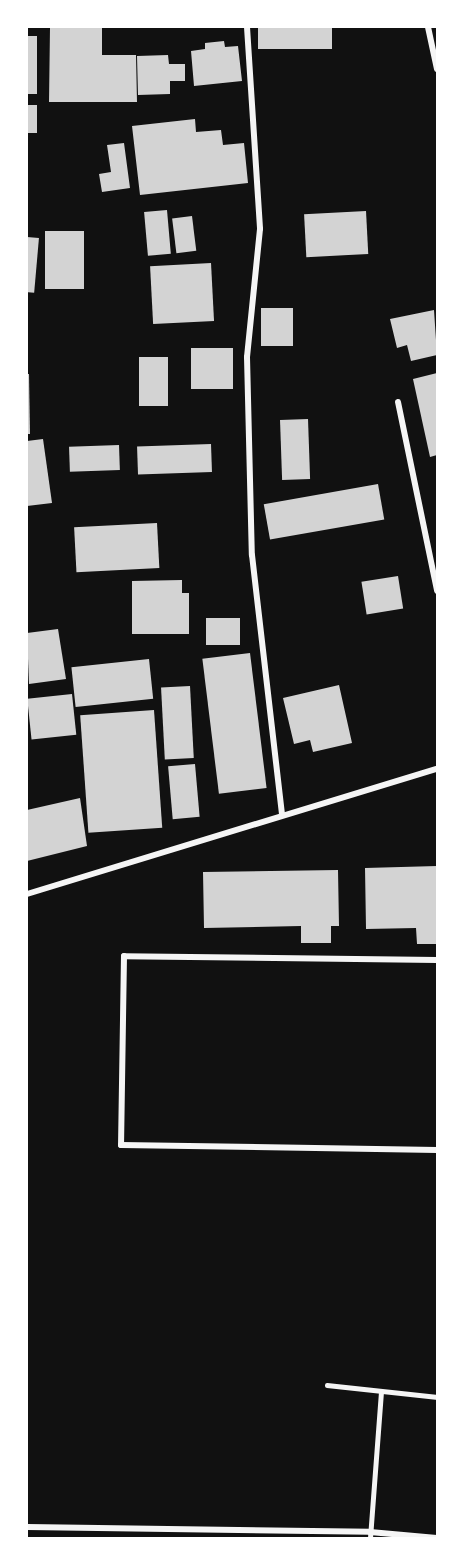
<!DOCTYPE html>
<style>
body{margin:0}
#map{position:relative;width:464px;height:1565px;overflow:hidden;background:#111;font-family:"Public Sans",sans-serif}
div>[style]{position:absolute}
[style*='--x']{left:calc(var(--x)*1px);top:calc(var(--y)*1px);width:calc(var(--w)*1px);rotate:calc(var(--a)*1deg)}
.building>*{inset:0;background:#d3d3d3;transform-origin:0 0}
.service>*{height:4.5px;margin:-2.25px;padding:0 2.25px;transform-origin:2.25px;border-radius:2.25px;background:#f5f5f5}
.minor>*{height:6px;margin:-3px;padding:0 3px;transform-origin:3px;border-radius:3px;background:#f5f5f5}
span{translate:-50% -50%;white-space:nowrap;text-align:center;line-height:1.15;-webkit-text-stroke:5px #fff;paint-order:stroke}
.frame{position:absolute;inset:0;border:28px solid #fff;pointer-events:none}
</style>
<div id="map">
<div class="building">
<i style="clip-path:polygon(50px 27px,102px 27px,102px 55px,136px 55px,137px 102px,49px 102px)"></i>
<i style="left:258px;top:27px;width:74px;height:22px"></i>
<i style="left:27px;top:36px;width:10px;height:58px"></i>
<i style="clip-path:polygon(224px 41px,225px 47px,238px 46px,242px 81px,194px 86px,191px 51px,205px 49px,205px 43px)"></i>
<i style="clip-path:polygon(168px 55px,169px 64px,185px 64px,185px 81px,170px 81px,170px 94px,138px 95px,137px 56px)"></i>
<i style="left:27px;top:105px;width:10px;height:28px"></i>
<i style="clip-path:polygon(195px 119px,196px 132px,221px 130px,223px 145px,244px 143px,248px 183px,140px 195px,132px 126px)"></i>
<i style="clip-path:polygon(124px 143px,130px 188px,102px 192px,99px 174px,111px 172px,107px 145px)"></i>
<i style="left:167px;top:210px;width:44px;height:23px;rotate:85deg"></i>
<i style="left:366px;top:211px;width:43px;height:62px;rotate:87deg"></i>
<i style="left:192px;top:216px;width:35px;height:20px;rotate:83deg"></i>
<i style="left:45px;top:231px;width:39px;height:58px"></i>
<i style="left:27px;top:237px;width:12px;height:55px;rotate:5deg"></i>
<i style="left:211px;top:263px;width:58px;height:61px;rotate:87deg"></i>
<i style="left:261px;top:308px;width:32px;height:38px"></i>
<i style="clip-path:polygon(434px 310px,437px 355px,411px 361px,407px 345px,397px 348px,390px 319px)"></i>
<i style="left:191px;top:348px;width:42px;height:41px"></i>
<i style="left:168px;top:357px;width:49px;height:29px;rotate:90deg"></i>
<i style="clip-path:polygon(437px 373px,437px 455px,430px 457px,413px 379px)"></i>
<i style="clip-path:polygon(27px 374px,29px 374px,30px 434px,27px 434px)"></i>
<i style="left:308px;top:419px;width:60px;height:28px;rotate:88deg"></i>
<i style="clip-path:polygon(43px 439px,52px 503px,27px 506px,27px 441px)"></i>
<i style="left:211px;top:444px;width:28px;height:74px;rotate:88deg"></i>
<i style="left:119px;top:445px;width:25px;height:50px;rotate:88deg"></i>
<i style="left:378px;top:484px;width:36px;height:116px;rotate:80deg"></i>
<i style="left:157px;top:523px;width:45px;height:83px;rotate:87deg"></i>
<i style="left:398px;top:576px;width:33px;height:37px;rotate:81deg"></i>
<i style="clip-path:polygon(182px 580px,182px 593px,189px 593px,189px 634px,132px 634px,132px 581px)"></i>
<i style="left:206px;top:618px;width:34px;height:27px"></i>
<i style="clip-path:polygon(58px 629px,66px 679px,29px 684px,27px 633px)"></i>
<i style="left:250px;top:653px;width:136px;height:48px;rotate:83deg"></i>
<i style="left:149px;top:659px;width:40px;height:78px;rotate:84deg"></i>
<i style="clip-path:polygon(339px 685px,352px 743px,313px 752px,310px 740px,294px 744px,283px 698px)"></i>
<i style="left:190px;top:686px;width:72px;height:29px;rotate:87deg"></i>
<i style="left:72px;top:694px;width:41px;height:45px;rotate:84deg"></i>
<i style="left:154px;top:710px;width:118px;height:74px;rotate:86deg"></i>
<i style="left:195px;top:764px;width:53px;height:27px;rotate:85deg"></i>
<i style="clip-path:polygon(80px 798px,87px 846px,27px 861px,27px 810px)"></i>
<i style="clip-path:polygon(437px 866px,437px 944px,417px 944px,416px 928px,366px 929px,365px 868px)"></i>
<i style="clip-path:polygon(338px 870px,339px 926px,331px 926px,331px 943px,301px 943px,301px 926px,204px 928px,203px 872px)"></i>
</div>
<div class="service">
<i style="--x:327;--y:1385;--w:111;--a:6.2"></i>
<i style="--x:370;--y:1538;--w:146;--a:-85.7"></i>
</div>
<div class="minor">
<i style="--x:247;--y:27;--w:202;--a:86.3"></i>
<i style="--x:260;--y:229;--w:129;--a:95.8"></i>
<i style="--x:247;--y:357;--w:198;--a:88.6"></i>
<i style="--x:252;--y:555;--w:262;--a:83.4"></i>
<i style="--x:428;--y:27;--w:43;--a:77.9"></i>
<i style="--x:398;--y:402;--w:193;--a:78.3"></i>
<i style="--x:27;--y:894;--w:429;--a:-17"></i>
<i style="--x:437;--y:960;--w:313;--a:-179.3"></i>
<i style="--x:124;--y:956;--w:189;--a:90.9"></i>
<i style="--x:121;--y:1145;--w:316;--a:0.9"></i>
<i style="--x:27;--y:1527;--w:343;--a:0.8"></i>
<i style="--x:370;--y:1532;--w:67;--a:5.1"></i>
</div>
<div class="frame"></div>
</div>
